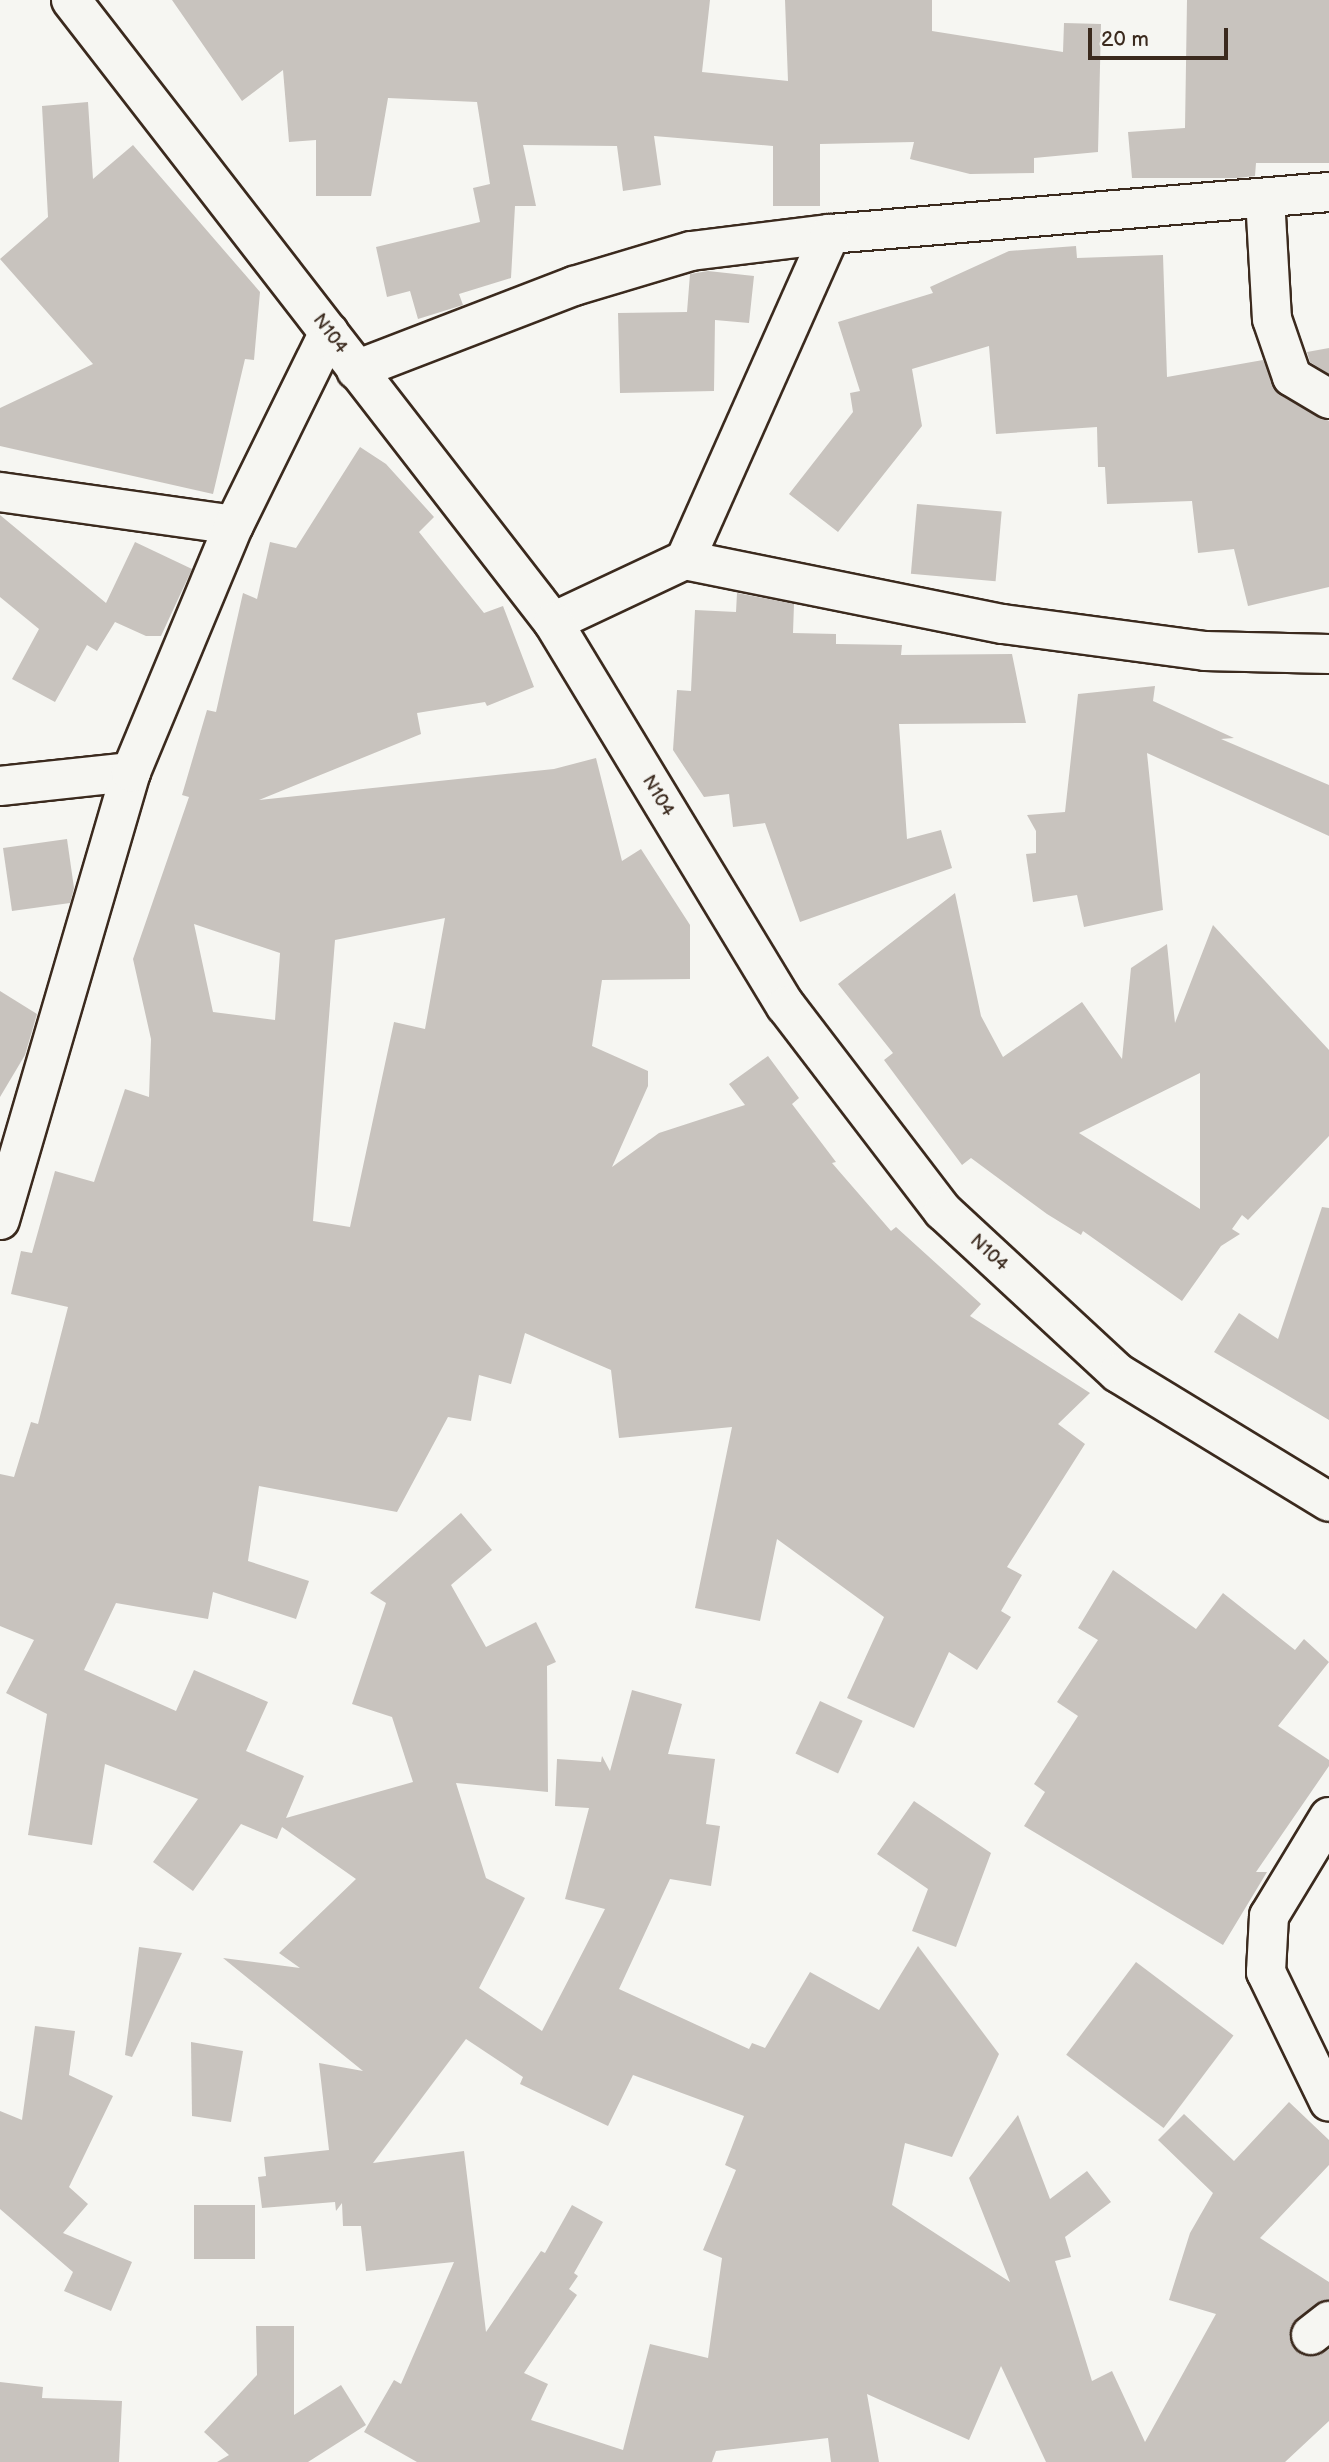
<!DOCTYPE html>
<style>
body{margin:0}
#map{position:relative;width:1329px;height:2462px;overflow:hidden;background:#f6f6f2;font-family:"Balsamiq Sans",sans-serif}
div>[style]{position:absolute}
[style*='--x']{left:calc(var(--x)*1px);top:calc(var(--y)*1px);width:calc(var(--w)*1px);rotate:calc(var(--a)*1deg)}
.building>*{inset:0;background:#c8c3be;transform-origin:0 0}
.roads{filter:drop-shadow(2px 0 #3b2a1e) drop-shadow(-2px 0 #3b2a1e) drop-shadow(0 2px #3b2a1e) drop-shadow(0 -2px #3b2a1e)}
.minor>*{height:38px;margin:-19px;padding:0 19px;transform-origin:19px;border-radius:19px;background:#f6f6f2}
.tertiary>*{height:38px;margin:-19px;padding:0 19px;transform-origin:19px;border-radius:19px;background:#f6f6f2}
span{translate:-50% -50%;white-space:nowrap;text-align:center;line-height:1.15;-webkit-text-stroke:7px #f6f6f2;paint-order:stroke}
.street-label{font-size:19px;color:#3b2a1e}
.scale{position:absolute;left:1088px;top:28px;width:140px;height:32px;box-sizing:border-box;border:4px solid #3b2a1e;border-top:0;padding-left:9px;font-size:21px;line-height:24px;white-space:nowrap;color:#3b2a1e;-webkit-text-stroke:5px #f6f6f2;paint-order:stroke}
</style>
<div id="map">
<div class="building">
<i style="clip-path:polygon(172px 0,710px 0,702px 72px,788px 81px,785px 0,932px 0,932px 31px,1063px 52px,1064px 23px,1101px 24px,1098px 152px,1034px 158px,1034px 173px,970px 174px,910px 159px,914px 142px,820px 144px,820px 206px,773px 206px,773px 146px,654px 136px,661px 185px,623px 191px,617px 146px,523px 145px,536px 206px,515px 206px,511px 278px,459px 294px,463px 305px,418px 319px,410px 291px,387px 297px,376px 247px,480px 222px,473px 188px,490px 184px,477px 102px,388px 98px,371px 196px,316px 196px,316px 140px,289px 142px,283px 70px,242px 101px)"></i>
<i style="clip-path:polygon(1187px 0,1329px 0,1329px 163px,1256px 163px,1255px 176px,1238px 178px,1132px 178px,1128px 132px,1185px 128px)"></i>
<i style="clip-path:polygon(88px 102px,93px 179px,133px 145px,260px 292px,254px 360px,245px 359px,213px 494px,0 446px,0 408px,93px 364px,0 259px,48px 217px,42px 106px)"></i>
<i style="clip-path:polygon(1076px 246px,1077px 258px,1163px 255px,1167px 377px,1263px 360px,1280px 395px,1329px 421px,1329px 587px,1248px 606px,1234px 549px,1198px 553px,1192px 501px,1107px 504px,1105px 467px,1098px 467px,1097px 427px,996px 434px,989px 346px,912px 369px,922px 426px,838px 532px,789px 494px,853px 412px,850px 393px,860px 391px,838px 322px,933px 293px,930px 287px,1009px 251px)"></i>
<i style="clip-path:polygon(708px 271px,754px 276px,749px 323px,715px 320px,714px 391px,620px 393px,618px 313px,687px 312px,690px 274px)"></i>
<i style="clip-path:polygon(1329px 348px,1329px 374px,1310px 362px,1307px 352px)"></i>
<i style="clip-path:polygon(evenodd,360px 447px,386px 464px,434px 517px,419px 532px,484px 613px,503px 606px,534px 687px,487px 706px,485px 702px,417px 713px,421px 734px,259px 800px,554px 769px,596px 758px,622px 861px,641px 849px,690px 925px,690px 979px,602px 980px,592px 1046px,648px 1071px,648px 1086px,612px 1167px,659px 1133px,745px 1105px,729px 1084px,768px 1056px,799px 1098px,792px 1104px,836px 1162px,832px 1163px,891px 1231px,896px 1227px,981px 1304px,970px 1316px,1090px 1393px,1058px 1424px,1085px 1444px,1007px 1567px,1022px 1575px,1001px 1611px,1011px 1617px,977px 1670px,949px 1652px,914px 1728px,847px 1698px,884px 1617px,777px 1539px,760px 1621px,695px 1608px,732px 1427px,619px 1438px,611px 1370px,525px 1333px,511px 1384px,479px 1375px,471px 1421px,448px 1417px,397px 1512px,259px 1486px,248px 1561px,309px 1581px,296px 1619px,213px 1592px,208px 1619px,116px 1603px,84px 1670px,176px 1711px,194px 1670px,268px 1702px,246px 1751px,304px 1776px,286px 1818px,413px 1782px,392px 1717px,352px 1704px,386px 1603px,370px 1593px,461px 1513px,492px 1550px,451px 1585px,486px 1647px,536px 1622px,556px 1662px,547px 1666px,548px 1792px,456px 1783px,486px 1878px,525px 1898px,479px 1988px,542px 2031px,605px 1909px,565px 1899px,589px 1808px,555px 1806px,557px 1759px,601px 1762px,602px 1756px,610px 1771px,632px 1690px,682px 1704px,668px 1754px,715px 1759px,706px 1824px,720px 1826px,711px 1886px,670px 1879px,619px 1989px,749px 2049px,752px 2043px,765px 2048px,810px 1972px,879px 2010px,918px 1946px,999px 2054px,952px 2157px,905px 2143px,892px 2205px,1010px 2282px,969px 2178px,1018px 2115px,1050px 2199px,1087px 2171px,1111px 2202px,1065px 2237px,1071px 2257px,1055px 2261px,1092px 2381px,1112px 2371px,1145px 2442px,1216px 2314px,1169px 2300px,1190px 2233px,1213px 2193px,1158px 2140px,1184px 2114px,1234px 2161px,1289px 2102px,1329px 2140px,1329px 2165px,1260px 2238px,1329px 2282px,1329px 2300px,1298px 2318px,1289px 2337px,1303px 2355px,1315px 2356px,1329px 2349px,1329px 2421px,1285px 2462px,1046px 2462px,1001px 2366px,969px 2440px,867px 2394px,879px 2462px,831px 2462px,828px 2438px,716px 2451px,712px 2462px,417px 2462px,364px 2432px,394px 2380px,401px 2384px,454px 2262px,366px 2271px,361px 2226px,343px 2226px,342px 2203px,336px 2211px,335px 2202px,262px 2208px,258px 2177px,266px 2176px,264px 2157px,329px 2150px,319px 2063px,363px 2071px,223px 1958px,300px 1968px,279px 1953px,356px 1879px,282px 1827px,277px 1839px,241px 1824px,193px 1891px,153px 1862px,198px 1799px,105px 1764px,92px 1845px,28px 1835px,47px 1714px,6px 1693px,34px 1640px,0 1626px,0 1474px,14px 1477px,31px 1422px,38px 1424px,68px 1307px,11px 1294px,21px 1251px,32px 1253px,55px 1171px,94px 1182px,125px 1089px,149px 1097px,151px 1039px,133px 959px,189px 797px,182px 795px,207px 710px,216px 712px,243px 593px,257px 599px,270px 542px,296px 548px,360px 447px,445px 918px,425px 1029px,394px 1022px,350px 1227px,313px 1221px,335px 940px,445px 918px,360px 447px,194px 924px,280px 953px,275px 1020px,213px 1012px,194px 924px,360px 447px,466px 2039px,523px 2077px,520px 2084px,608px 2126px,633px 2075px,744px 2116px,725px 2165px,736px 2170px,703px 2250px,722px 2258px,708px 2358px,650px 2344px,623px 2450px,531px 2420px,548px 2384px,524px 2373px,577px 2295px,569px 2289px,578px 2276px,574px 2273px,603px 2222px,572px 2205px,545px 2253px,541px 2251px,486px 2332px,464px 2151px,373px 2163px,466px 2039px)"></i>
<i style="left:917px;top:504px;width:85px;height:70px;rotate:5deg"></i>
<i style="clip-path:polygon(0 515px,106px 603px,135px 542px,192px 569px,161px 636px,146px 636px,115px 622px,97px 651px,87px 645px,55px 702px,12px 679px,39px 629px,0 597px)"></i>
<i style="clip-path:polygon(737px 593px,794px 604px,793px 633px,836px 634px,836px 644px,902px 645px,901px 655px,1012px 654px,1026px 723px,899px 724px,907px 839px,941px 830px,952px 868px,800px 922px,765px 823px,733px 827px,729px 794px,704px 797px,673px 750px,677px 690px,691px 691px,695px 610px,736px 612px)"></i>
<i style="clip-path:polygon(1155px 686px,1153px 701px,1234px 738px,1221px 739px,1329px 785px,1329px 836px,1147px 753px,1163px 910px,1084px 927px,1077px 895px,1033px 902px,1026px 854px,1036px 853px,1036px 831px,1027px 815px,1065px 812px,1078px 694px)"></i>
<i style="clip-path:polygon(67px 839px,74px 888px,70px 903px,12px 911px,3px 848px)"></i>
<i style="clip-path:polygon(evenodd,955px 893px,981px 1016px,1003px 1057px,1082px 1002px,1122px 1059px,1131px 968px,1167px 944px,1175px 1023px,1213px 925px,1329px 1050px,1329px 1136px,1248px 1220px,1242px 1215px,1232px 1229px,1240px 1234px,1221px 1246px,1182px 1301px,1083px 1231px,1081px 1235px,1047px 1214px,971px 1158px,962px 1165px,884px 1060px,893px 1053px,838px 984px,955px 893px,1200px 1073px,1200px 1209px,1079px 1133px,1200px 1073px)"></i>
<i style="clip-path:polygon(0 991px,37px 1014px,25px 1055px,0 1097px)"></i>
<i style="clip-path:polygon(1322px 1207px,1329px 1208px,1329px 1420px,1214px 1352px,1239px 1313px,1278px 1339px)"></i>
<i style="clip-path:polygon(1113px 1570px,1196px 1629px,1223px 1593px,1295px 1650px,1304px 1639px,1329px 1662px,1278px 1726px,1329px 1760px,1329px 1766px,1256px 1872px,1267px 1872px,1223px 1945px,1024px 1826px,1045px 1792px,1034px 1784px,1078px 1716px,1057px 1702px,1098px 1640px,1078px 1628px)"></i>
<i style="left:820px;top:1701px;width:47px;height:58px;rotate:25deg"></i>
<i style="clip-path:polygon(914px 1801px,991px 1853px,956px 1947px,912px 1931px,928px 1889px,877px 1854px)"></i>
<i style="clip-path:polygon(139px 1947px,182px 1953px,132px 2057px,125px 2055px)"></i>
<i style="left:1136px;top:1962px;width:122px;height:116px;rotate:37deg"></i>
<i style="clip-path:polygon(35px 2026px,75px 2031px,69px 2075px,113px 2096px,69px 2187px,88px 2204px,63px 2233px,132px 2262px,111px 2311px,64px 2291px,73px 2272px,0 2209px,0 2111px,22px 2120px)"></i>
<i style="clip-path:polygon(191px 2042px,243px 2051px,231px 2122px,192px 2116px)"></i>
<i style="left:194px;top:2205px;width:61px;height:54px"></i>
<i style="clip-path:polygon(256px 2326px,294px 2326px,294px 2415px,341px 2385px,366px 2425px,308px 2462px,217px 2462px,229px 2455px,204px 2432px,257px 2375px)"></i>
<i style="clip-path:polygon(0 2382px,43px 2387px,42px 2398px,122px 2401px,119px 2462px,0 2462px)"></i>
</div>
<div class="roads">
<div class="minor">
<i style="--x:1265;--y:198;--w:121;--a:86.7"></i>
<i style="--x:1272;--y:319;--w:61;--a:71"></i>
<i style="--x:1292;--y:377;--w:43;--a:30.7"></i>
<i style="--x:356;--y:370;--w:234;--a:-21.1"></i>
<i style="--x:574;--y:286;--w:122;--a:-16.7"></i>
<i style="--x:691;--y:251;--w:140;--a:-7"></i>
<i style="--x:830;--y:234;--w:501;--a:-4.81"></i>
<i style="--x:0;--y:492;--w:236;--a:8"></i>
<i style="--x:685;--y:560;--w:357;--a:-66"></i>
<i style="--x:553;--y:622;--w:146;--a:-25.2"></i>
<i style="--x:685;--y:560;--w:324;--a:11.4"></i>
<i style="--x:1003;--y:624;--w:204;--a:7.6"></i>
<i style="--x:1205;--y:651;--w:124;--a:1.4"></i>
<i style="--x:0;--y:786;--w:132;--a:-6.1"></i>
<i style="--x:0;--y:1220;--w:467;--a:-73.7"></i>
<i style="--x:131;--y:772;--w:268;--a:-67.4"></i>
<i style="--x:234;--y:525;--w:215;--a:-63.8"></i>
<i style="--x:1329;--y:1817;--w:116;--a:121.2"></i>
<i style="--x:1269;--y:1916;--w:56;--a:93.1"></i>
<i style="--x:1266;--y:1972;--w:144;--a:64.1"></i>
<i style="--x:1311;--y:2335;--w:23;--a:-38"></i>
</div>
<div class="tertiary">
<i style="--x:71;--y:0;--w:787;--a:52.23"></i>
<i style="--x:553;--y:622;--w:449;--a:58.8"></i>
<i style="--x:786;--y:1006;--w:258;--a:52.6"></i>
<i style="--x:943;--y:1211;--w:238;--a:42.8"></i>
<i style="--x:1118;--y:1373;--w:247;--a:31.4"></i>
</div>
</div>
<div class="street-label">
<span style="left:330px;top:334px;rotate:53deg">N104</span>
<span style="left:658px;top:796px;rotate:59deg">N104</span>
<span style="left:989px;top:1253px;rotate:43deg">N104</span>
</div>
<div class="scale">20 m</div>
</div>
